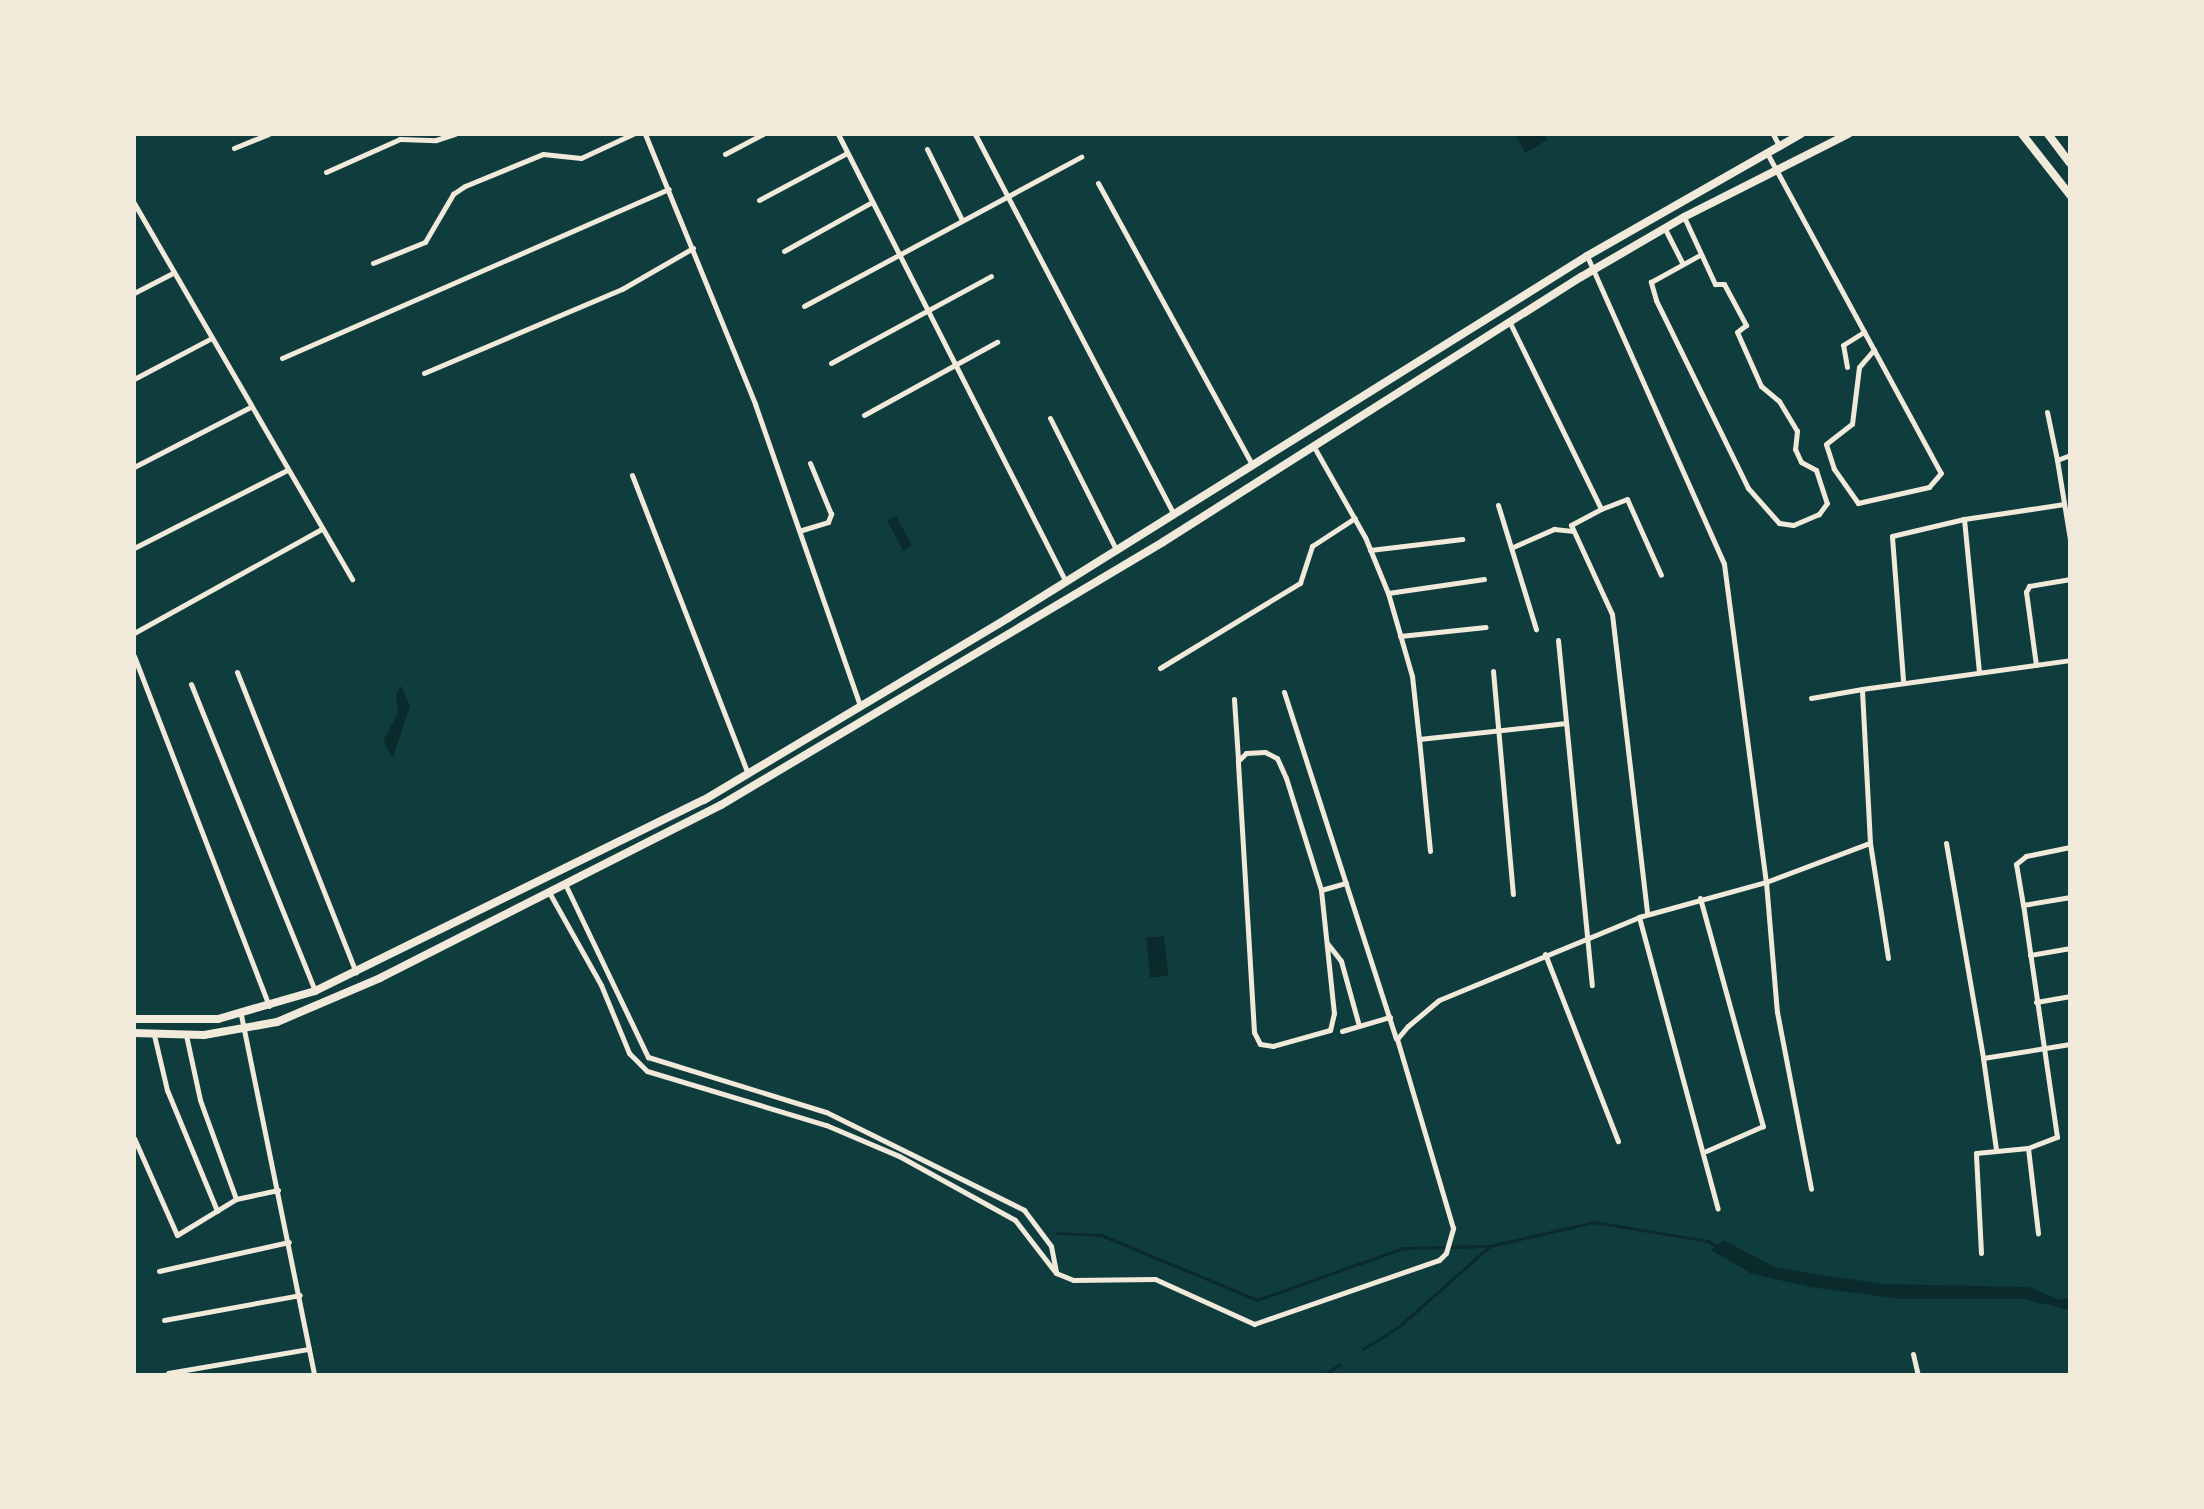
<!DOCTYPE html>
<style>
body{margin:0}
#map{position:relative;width:2204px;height:1509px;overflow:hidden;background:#0f3d3e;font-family:"Source Sans 3",sans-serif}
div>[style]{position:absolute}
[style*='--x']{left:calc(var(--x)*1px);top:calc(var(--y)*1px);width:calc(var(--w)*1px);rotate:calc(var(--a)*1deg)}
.water>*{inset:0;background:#0a2a2b;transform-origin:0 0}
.stream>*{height:3px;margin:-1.5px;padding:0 1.5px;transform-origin:1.5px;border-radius:1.5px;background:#0a2a2b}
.minor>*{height:5px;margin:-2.5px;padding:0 2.5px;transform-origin:2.5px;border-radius:2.5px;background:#f1e9da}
.primary>*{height:8px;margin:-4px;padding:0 4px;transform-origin:4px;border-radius:4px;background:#f1e9da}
span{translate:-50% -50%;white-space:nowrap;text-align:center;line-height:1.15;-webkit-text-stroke:6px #f1e9da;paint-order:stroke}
.frame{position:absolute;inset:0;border:136px solid #f1e9da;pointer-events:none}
</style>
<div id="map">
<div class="water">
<i style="clip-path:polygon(1515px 134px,1544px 134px,1547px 140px,1525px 153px)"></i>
<i style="left:896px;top:516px;width:34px;height:10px;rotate:62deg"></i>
<i style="clip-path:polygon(401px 686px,410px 706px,393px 758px,383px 741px,398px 713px,396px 694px)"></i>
<i style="left:1164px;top:936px;width:40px;height:18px;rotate:84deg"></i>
<i style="clip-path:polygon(1723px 1240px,1777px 1268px,1883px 1284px,2029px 1287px,2060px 1300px,2070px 1298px,2070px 1310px,2023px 1299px,1900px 1299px,1810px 1287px,1752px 1274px,1711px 1250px)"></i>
</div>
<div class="stream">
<i style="--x:1057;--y:1233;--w:44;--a:2.6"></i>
<i style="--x:1101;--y:1235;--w:169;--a:22.6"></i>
<i style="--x:1257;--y:1300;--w:155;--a:-19.6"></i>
<i style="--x:1403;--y:1248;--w:85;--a:-1.3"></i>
<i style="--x:1363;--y:1349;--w:40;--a:-32"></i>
<i style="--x:1397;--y:1328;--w:124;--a:-41.4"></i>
<i style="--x:1490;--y:1246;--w:107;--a:-13"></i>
<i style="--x:1594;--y:1222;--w:116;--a:9.5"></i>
<i style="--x:1708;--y:1241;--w:9;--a:32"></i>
<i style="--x:1324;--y:1375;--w:18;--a:-34"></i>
</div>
<div class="minor">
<i style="--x:645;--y:134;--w:292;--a:67.8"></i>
<i style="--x:755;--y:404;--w:320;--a:70.8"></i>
<i style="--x:838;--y:134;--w:503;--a:63.03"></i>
<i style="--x:975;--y:134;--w:428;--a:62.4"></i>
<i style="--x:1773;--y:134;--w:13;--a:63"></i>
<i style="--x:234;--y:148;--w:37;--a:-22"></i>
<i style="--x:927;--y:149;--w:79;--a:63.8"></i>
<i style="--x:1767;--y:153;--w:364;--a:61.5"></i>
<i style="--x:1941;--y:473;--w:18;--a:131"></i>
<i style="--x:1929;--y:487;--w:73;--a:167.3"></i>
<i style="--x:1858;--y:503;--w:42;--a:-125.2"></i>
<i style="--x:1834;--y:469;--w:26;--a:-108"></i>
<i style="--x:1826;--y:444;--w:33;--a:-38"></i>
<i style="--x:1852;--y:424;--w:57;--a:-83"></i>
<i style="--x:1859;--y:367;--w:23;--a:-49"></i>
<i style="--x:725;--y:154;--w:43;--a:-27.8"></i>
<i style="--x:326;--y:172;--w:81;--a:-24"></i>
<i style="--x:400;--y:139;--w:36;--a:2"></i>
<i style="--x:436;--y:140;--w:20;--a:-18"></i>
<i style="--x:1098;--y:183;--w:320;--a:61.3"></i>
<i style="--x:759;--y:200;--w:100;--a:-28.1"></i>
<i style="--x:134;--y:203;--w:435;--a:59.9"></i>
<i style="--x:1684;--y:217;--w:74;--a:65.2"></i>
<i style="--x:1715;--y:284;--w:9;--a:0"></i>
<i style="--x:1724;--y:284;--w:47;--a:61.8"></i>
<i style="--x:1746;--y:325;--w:11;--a:142"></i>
<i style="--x:1737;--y:332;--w:59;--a:66"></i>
<i style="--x:1761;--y:386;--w:23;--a:40"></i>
<i style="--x:1779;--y:401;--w:35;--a:59"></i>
<i style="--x:1797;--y:431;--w:18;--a:96"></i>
<i style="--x:1795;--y:449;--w:14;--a:65"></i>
<i style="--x:1801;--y:462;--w:17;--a:28"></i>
<i style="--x:1816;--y:470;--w:35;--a:72"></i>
<i style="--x:1827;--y:503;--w:14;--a:126"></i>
<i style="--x:1819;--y:514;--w:28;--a:157"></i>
<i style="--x:1793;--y:525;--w:14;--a:-172"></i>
<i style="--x:1779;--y:523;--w:47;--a:-131.5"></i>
<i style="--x:1748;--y:488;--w:209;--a:-116.1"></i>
<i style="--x:1656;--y:300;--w:19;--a:-106"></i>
<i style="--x:1651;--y:282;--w:56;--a:-28.9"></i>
<i style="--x:1665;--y:229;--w:39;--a:63"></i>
<i style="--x:784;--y:251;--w:101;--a:-29.1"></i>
<i style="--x:1587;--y:256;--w:337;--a:66"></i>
<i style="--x:1724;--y:564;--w:321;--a:82.5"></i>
<i style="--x:1766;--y:882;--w:111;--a:-20.6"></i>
<i style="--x:373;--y:263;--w:56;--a:-22"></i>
<i style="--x:425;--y:242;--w:56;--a:-59.7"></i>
<i style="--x:453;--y:194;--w:14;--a:-34"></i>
<i style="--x:465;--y:186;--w:84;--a:-22.3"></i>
<i style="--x:543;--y:154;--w:38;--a:6"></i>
<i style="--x:581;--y:158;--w:57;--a:-24.8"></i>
<i style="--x:134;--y:293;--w:42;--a:-27.2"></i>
<i style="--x:804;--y:306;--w:315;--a:-28.3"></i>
<i style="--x:1510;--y:323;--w:207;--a:63.9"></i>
<i style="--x:1601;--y:509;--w:34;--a:152"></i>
<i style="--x:1571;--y:525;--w:98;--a:65.3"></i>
<i style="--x:1612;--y:614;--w:301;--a:83.3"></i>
<i style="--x:282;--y:358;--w:422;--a:-23.6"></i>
<i style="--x:831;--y:363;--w:182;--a:-28.5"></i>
<i style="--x:1847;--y:367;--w:22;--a:-100"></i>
<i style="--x:1843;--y:345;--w:25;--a:-32"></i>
<i style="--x:424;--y:373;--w:215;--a:-23"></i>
<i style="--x:622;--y:289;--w:82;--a:-30"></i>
<i style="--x:134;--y:379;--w:86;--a:-27.8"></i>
<i style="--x:2047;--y:412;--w:49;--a:78.2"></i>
<i style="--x:2057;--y:460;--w:14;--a:-21"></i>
<i style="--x:864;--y:415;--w:152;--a:-28.8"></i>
<i style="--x:1050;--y:418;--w:147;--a:63.3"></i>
<i style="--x:1314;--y:447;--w:103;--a:60.5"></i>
<i style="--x:1365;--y:537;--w:61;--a:67.7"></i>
<i style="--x:1388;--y:593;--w:86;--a:73.9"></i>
<i style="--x:1412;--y:676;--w:63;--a:83.7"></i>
<i style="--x:2057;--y:460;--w:80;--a:80.7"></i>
<i style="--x:134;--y:467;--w:131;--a:-27.3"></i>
<i style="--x:632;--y:475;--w:321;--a:68.8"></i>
<i style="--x:1498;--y:505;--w:130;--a:73"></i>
<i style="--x:1601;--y:509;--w:28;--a:-21"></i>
<i style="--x:1627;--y:499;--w:83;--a:65.9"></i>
<i style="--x:802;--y:530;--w:27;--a:-17"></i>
<i style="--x:828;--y:522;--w:9;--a:-69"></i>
<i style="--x:831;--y:514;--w:55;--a:-112.4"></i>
<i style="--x:1513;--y:547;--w:45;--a:-23.7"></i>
<i style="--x:1554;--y:529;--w:18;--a:6"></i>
<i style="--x:134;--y:548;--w:172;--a:-27"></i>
<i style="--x:1370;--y:550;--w:93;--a:-6.8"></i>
<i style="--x:1388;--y:593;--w:97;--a:-8.3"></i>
<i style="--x:134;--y:633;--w:215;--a:-29"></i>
<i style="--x:1400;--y:636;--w:86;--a:-6"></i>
<i style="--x:1558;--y:640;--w:347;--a:84.4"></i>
<i style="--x:134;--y:656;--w:375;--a:68.9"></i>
<i style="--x:2036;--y:665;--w:74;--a:-97.8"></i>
<i style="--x:2026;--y:592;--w:7;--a:-63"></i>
<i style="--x:2029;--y:586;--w:42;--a:-9.7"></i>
<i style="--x:1160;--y:668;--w:164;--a:-31.3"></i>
<i style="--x:1300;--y:583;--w:39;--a:-72"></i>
<i style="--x:1312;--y:546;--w:51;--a:-33.1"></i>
<i style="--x:1493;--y:671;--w:224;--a:84.9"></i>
<i style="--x:237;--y:672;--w:323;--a:68.4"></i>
<i style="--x:1979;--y:672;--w:154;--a:-95.6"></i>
<i style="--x:1964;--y:519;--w:101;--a:-8.5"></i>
<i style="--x:1903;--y:680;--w:144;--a:-94.4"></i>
<i style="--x:1892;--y:536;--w:74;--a:-13.3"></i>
<i style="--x:191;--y:684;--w:331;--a:68"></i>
<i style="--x:1284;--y:692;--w:364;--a:72.1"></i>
<i style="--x:1811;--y:698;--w:52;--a:-10"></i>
<i style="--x:1234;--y:699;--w:61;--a:86.2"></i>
<i style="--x:1265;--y:752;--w:13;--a:27"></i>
<i style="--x:1277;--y:758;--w:22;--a:66"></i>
<i style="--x:1286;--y:778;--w:117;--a:72.6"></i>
<i style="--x:1321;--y:890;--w:124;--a:84"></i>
<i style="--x:1334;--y:1013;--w:17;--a:103"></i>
<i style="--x:1330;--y:1030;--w:59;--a:164.3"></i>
<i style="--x:1273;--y:1046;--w:13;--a:-171"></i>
<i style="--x:1260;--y:1044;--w:13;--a:-117"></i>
<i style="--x:1254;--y:1032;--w:271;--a:-93.4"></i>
<i style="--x:1238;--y:761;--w:11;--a:-45"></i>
<i style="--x:1246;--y:753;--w:19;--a:-3"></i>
<i style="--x:1946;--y:843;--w:218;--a:80.2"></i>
<i style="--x:1983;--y:1058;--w:88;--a:-9.1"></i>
<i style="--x:2070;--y:847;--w:45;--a:168.4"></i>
<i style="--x:2026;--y:856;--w:13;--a:141"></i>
<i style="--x:2016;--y:864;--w:42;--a:80.3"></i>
<i style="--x:2023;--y:905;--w:48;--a:-9.7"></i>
<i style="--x:1430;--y:851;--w:113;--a:-95.6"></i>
<i style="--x:1419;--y:739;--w:148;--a:-6.2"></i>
<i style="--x:566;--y:886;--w:190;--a:64.4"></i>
<i style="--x:648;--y:1057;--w:186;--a:17.2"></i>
<i style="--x:826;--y:1112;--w:221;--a:26.3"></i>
<i style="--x:1024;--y:1210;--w:45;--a:53.1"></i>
<i style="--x:1051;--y:1246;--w:26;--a:79"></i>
<i style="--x:1321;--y:890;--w:26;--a:-16"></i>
<i style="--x:550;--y:894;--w:104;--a:60.7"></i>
<i style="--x:601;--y:985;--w:74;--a:67.6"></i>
<i style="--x:629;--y:1053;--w:25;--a:45"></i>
<i style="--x:647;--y:1071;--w:187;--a:16.8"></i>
<i style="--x:826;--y:1125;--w:79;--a:23"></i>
<i style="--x:899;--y:1156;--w:132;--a:28.9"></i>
<i style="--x:1015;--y:1220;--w:67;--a:52.3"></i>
<i style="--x:1056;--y:1273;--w:18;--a:22"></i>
<i style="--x:1073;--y:1280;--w:82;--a:-0.7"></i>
<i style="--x:1155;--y:1279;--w:109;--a:24.4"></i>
<i style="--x:1254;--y:1324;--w:196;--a:-19.1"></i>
<i style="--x:1439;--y:1260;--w:10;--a:-45"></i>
<i style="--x:1446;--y:1253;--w:26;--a:-74"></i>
<i style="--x:1453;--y:1228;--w:197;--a:-106.5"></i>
<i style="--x:1397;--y:1039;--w:17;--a:-50"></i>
<i style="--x:1408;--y:1026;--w:40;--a:-40"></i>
<i style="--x:1439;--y:1000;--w:217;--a:-22.5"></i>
<i style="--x:1639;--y:917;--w:302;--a:74.9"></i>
<i style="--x:1700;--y:898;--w:237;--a:74.6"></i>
<i style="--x:1763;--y:1126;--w:62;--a:156.3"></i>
<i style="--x:1639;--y:917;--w:132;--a:-15.4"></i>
<i style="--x:1766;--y:882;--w:130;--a:85.2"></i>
<i style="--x:1777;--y:1012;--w:180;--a:79.1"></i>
<i style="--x:1327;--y:943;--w:23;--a:52"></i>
<i style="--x:1341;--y:961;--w:67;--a:74.5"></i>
<i style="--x:1545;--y:954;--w:201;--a:68.7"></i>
<i style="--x:2030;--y:955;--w:41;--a:-9.9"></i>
<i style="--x:1888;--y:958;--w:116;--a:-98.9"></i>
<i style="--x:1870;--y:843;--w:154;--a:-93"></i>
<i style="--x:1862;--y:689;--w:210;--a:-7.9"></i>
<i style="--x:2036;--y:1002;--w:35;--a:-10"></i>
<i style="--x:241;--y:1015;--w:367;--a:78.5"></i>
<i style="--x:1342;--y:1031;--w:50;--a:-16.3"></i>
<i style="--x:154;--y:1035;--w:57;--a:76.7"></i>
<i style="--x:167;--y:1090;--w:131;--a:67.5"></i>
<i style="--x:186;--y:1035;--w:66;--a:77.8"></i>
<i style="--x:200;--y:1100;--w:105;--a:70"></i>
<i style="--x:1983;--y:1058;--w:92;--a:81.9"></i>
<i style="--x:134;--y:1138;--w:106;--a:66.1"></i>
<i style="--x:177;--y:1235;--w:69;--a:-31.4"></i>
<i style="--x:236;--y:1199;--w:43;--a:-12.1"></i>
<i style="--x:2028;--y:1148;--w:86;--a:83.3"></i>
<i style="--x:1981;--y:1253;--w:100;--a:-92.9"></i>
<i style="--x:1976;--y:1153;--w:52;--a:-5.5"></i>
<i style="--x:2028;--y:1148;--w:31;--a:-21"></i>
<i style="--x:2057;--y:1137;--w:234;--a:-98.3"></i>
<i style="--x:159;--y:1271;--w:133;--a:-12.6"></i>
<i style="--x:164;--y:1320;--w:138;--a:-10.4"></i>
<i style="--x:1913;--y:1354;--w:22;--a:77"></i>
<i style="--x:168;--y:1373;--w:143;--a:-9.7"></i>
<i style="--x:2016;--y:1375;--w:9;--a:0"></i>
</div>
<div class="primary">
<i style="--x:2022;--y:134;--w:78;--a:51.8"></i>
<i style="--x:2048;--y:134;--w:36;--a:53"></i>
<i style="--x:134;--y:1019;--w:84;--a:0"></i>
<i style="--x:218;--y:1019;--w:101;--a:-16.1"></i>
<i style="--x:315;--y:991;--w:433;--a:-26.2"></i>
<i style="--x:704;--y:800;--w:354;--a:-30.9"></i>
<i style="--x:1008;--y:618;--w:683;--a:-32.01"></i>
<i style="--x:1587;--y:256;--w:246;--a:-29.7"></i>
<i style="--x:134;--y:1033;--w:70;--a:1.6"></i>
<i style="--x:204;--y:1035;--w:74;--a:-10.1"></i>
<i style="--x:277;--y:1022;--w:112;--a:-23.1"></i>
<i style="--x:380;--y:978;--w:382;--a:-26.9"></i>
<i style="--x:721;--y:805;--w:514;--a:-30.75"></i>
<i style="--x:1163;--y:542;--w:495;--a:-32.4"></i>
<i style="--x:1581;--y:277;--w:119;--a:-30.2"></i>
<i style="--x:1684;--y:217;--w:184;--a:-26.8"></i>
</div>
<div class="frame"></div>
</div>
